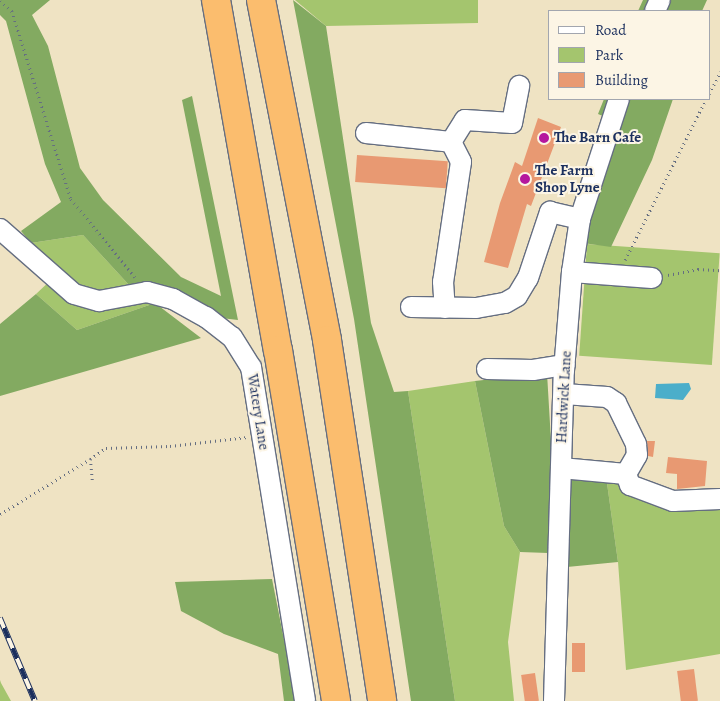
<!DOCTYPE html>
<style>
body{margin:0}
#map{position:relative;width:720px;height:701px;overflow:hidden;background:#efe3c3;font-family:Alegreya,serif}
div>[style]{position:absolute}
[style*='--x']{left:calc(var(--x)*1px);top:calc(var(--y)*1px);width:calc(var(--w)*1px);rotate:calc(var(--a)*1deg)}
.green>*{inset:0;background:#a4c56e;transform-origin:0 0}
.forest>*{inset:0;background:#83aa61}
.water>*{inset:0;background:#4baeca}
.building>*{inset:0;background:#e89972;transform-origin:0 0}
.path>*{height:2.5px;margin-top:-1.25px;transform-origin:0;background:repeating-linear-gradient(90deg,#656e81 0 1px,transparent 0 5px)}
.roads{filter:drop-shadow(1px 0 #656e81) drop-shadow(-1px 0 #656e81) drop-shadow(0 1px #656e81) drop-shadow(0 -1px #656e81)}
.minor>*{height:20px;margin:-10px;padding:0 10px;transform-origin:10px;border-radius:10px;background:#fff}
.highway>*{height:28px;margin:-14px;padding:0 14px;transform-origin:14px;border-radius:14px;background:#fbbd6e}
.rail>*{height:5.5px;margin-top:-2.75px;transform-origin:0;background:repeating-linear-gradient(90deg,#fcf5e5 0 11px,#1b2f5e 0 22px);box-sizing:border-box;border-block:1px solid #1b2f5e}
.dots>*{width:14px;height:14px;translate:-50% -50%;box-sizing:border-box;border:2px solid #fcf5e5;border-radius:50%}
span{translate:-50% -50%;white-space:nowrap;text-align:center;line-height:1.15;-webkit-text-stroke:4px #fcf5e5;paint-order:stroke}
.poi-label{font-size:15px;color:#1b2f5e;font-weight:700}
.left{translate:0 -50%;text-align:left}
.street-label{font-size:15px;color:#1b2f5e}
.legend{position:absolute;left:548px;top:10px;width:162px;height:90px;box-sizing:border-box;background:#fcf5e5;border:1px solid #a2a6af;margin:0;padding:6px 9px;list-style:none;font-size:15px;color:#1b2f5e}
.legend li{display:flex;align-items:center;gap:10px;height:25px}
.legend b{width:25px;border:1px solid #a2a6af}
</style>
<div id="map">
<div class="green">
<i style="clip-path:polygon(295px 0,478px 0,478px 23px,326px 26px)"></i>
<i style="clip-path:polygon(83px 235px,141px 298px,155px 303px,77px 330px,36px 294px,52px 279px,31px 243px)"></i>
<i style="left:587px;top:244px;width:133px;height:112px;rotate:4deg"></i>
<i style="clip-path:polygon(475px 381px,504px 526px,520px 552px,508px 642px,514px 701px,455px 701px,408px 391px)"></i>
<i style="clip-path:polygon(606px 476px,628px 490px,720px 505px,720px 654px,626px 670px,618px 562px)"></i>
<i style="clip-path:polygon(0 680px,1px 683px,11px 701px,0 701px)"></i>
</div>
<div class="forest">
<i style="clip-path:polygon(0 0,50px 0,32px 15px,48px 46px,80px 168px,103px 200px,181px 277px,221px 296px,182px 100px,192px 96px,238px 320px,221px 318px,178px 289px,141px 298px,83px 235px,31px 243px,21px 231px,61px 202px,45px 164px,6px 21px,0 15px)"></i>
<i style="clip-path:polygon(293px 0,326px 26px,371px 323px,394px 392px,408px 391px,455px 701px,411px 701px,354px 319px)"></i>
<i style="clip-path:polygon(643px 0,707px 0,702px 11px,638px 11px)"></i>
<i style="clip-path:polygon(604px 99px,673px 99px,652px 160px,611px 247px,576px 242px,610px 119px,598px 114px)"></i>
<i style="clip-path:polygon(36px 294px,77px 330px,155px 303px,201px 338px,0 396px,0 324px)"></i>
<i style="clip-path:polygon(547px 373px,553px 475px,606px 476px,618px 562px,567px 567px,548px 553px,520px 552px,504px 526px,475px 381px)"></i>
<i style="clip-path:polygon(272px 579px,295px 695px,295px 701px,284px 701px,278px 654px,224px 634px,181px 611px,175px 582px)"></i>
</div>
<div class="water">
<i style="clip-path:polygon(689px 383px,691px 389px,683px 400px,655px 398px,656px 384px)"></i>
</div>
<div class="building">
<i style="clip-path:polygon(538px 118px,561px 127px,531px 206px,527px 204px,508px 268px,484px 262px,500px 203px,515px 162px,522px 166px)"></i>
<i style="left:357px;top:155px;width:91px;height:27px;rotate:4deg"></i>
<i style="clip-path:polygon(647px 441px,655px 441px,653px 457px,648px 456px)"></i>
<i style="clip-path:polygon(668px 457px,707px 461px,705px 486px,677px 489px,677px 474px,666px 473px)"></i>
<i style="left:572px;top:643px;width:13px;height:29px"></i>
<i style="left:694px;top:669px;width:32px;height:17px;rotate:83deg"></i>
<i style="left:535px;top:673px;width:28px;height:14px;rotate:82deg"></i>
</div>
<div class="path">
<i style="--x:0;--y:1;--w:16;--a:40"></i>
<i style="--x:12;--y:11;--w:197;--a:72.6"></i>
<i style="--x:71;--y:199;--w:101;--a:50.6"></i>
<i style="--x:709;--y:94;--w:25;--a:-63"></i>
<i style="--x:625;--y:260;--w:180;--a:-63.3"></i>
<i style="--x:668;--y:275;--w:31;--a:-11"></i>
<i style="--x:698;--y:269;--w:22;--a:3"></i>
<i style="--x:92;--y:480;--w:21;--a:-95"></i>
<i style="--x:90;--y:459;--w:19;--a:-35"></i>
<i style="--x:106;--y:448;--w:64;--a:-1.8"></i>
<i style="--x:170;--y:446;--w:78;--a:-6.7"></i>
<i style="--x:0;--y:514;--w:105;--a:-31.4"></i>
</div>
<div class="roads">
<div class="minor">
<i style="--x:655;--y:11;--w:12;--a:-66"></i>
<i style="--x:366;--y:133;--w:85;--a:6"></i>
<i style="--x:451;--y:142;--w:22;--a:63"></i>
<i style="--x:461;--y:162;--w:121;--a:98.5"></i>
<i style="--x:443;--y:282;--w:26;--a:86"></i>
<i style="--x:451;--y:142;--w:26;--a:-58"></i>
<i style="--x:465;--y:120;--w:47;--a:3.7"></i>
<i style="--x:512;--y:123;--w:38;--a:-79"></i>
<i style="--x:0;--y:229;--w:98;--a:41.3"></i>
<i style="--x:74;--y:294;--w:26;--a:16"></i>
<i style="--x:99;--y:301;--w:49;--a:-10.6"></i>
<i style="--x:147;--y:292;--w:27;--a:15"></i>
<i style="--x:173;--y:299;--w:38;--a:29"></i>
<i style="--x:206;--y:317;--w:33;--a:38"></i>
<i style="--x:232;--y:337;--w:36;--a:58"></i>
<i style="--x:251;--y:367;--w:338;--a:80.8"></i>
<i style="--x:572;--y:272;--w:80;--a:4.3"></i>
<i style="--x:411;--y:307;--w:65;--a:0.9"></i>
<i style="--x:476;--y:308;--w:29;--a:-10"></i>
<i style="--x:505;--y:303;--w:14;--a:-30"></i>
<i style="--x:517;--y:296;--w:21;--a:-59"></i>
<i style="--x:528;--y:278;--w:70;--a:-71.6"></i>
<i style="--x:550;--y:212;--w:31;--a:13"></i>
<i style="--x:487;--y:369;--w:46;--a:1.2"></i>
<i style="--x:533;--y:370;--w:32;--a:-9"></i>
<i style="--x:564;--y:394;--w:43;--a:4"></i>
<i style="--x:607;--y:397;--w:11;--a:34"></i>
<i style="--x:616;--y:403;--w:46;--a:64"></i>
<i style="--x:636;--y:444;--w:11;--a:85"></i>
<i style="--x:637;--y:455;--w:22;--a:120"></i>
<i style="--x:626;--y:474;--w:12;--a:70"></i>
<i style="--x:630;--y:485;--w:46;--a:20.4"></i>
<i style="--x:673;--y:501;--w:47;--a:-2.4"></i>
<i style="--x:561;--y:468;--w:65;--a:5.3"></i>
<i style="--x:554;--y:701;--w:330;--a:-88.3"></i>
<i style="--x:564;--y:371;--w:99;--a:-85.4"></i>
<i style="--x:572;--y:272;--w:54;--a:-81.4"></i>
<i style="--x:580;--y:219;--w:126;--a:-72"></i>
</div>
<div class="highway">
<i style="--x:216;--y:0;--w:355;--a:80"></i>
<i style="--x:278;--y:350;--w:356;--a:80.6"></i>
<i style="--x:261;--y:0;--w:346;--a:79"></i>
<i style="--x:327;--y:340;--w:365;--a:81.3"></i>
</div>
</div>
<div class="rail">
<i style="--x:0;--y:618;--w:90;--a:67.1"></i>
</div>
<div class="dots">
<i style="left:544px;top:138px;background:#b5179e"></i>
<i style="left:525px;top:179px;background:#b5179e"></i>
</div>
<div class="poi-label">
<span class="left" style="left:554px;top:138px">The Barn Cafe</span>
<span class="left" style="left:535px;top:179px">The Farm<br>Shop Lyne</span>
</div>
<div class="street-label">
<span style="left:564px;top:397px;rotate:-87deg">Hardwick Lane</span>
<span style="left:258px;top:412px;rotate:81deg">Watery Lane</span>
</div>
<ul class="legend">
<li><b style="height:6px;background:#fff"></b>Road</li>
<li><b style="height:14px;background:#a4c56e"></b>Park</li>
<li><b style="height:14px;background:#e89972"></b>Building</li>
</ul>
</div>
